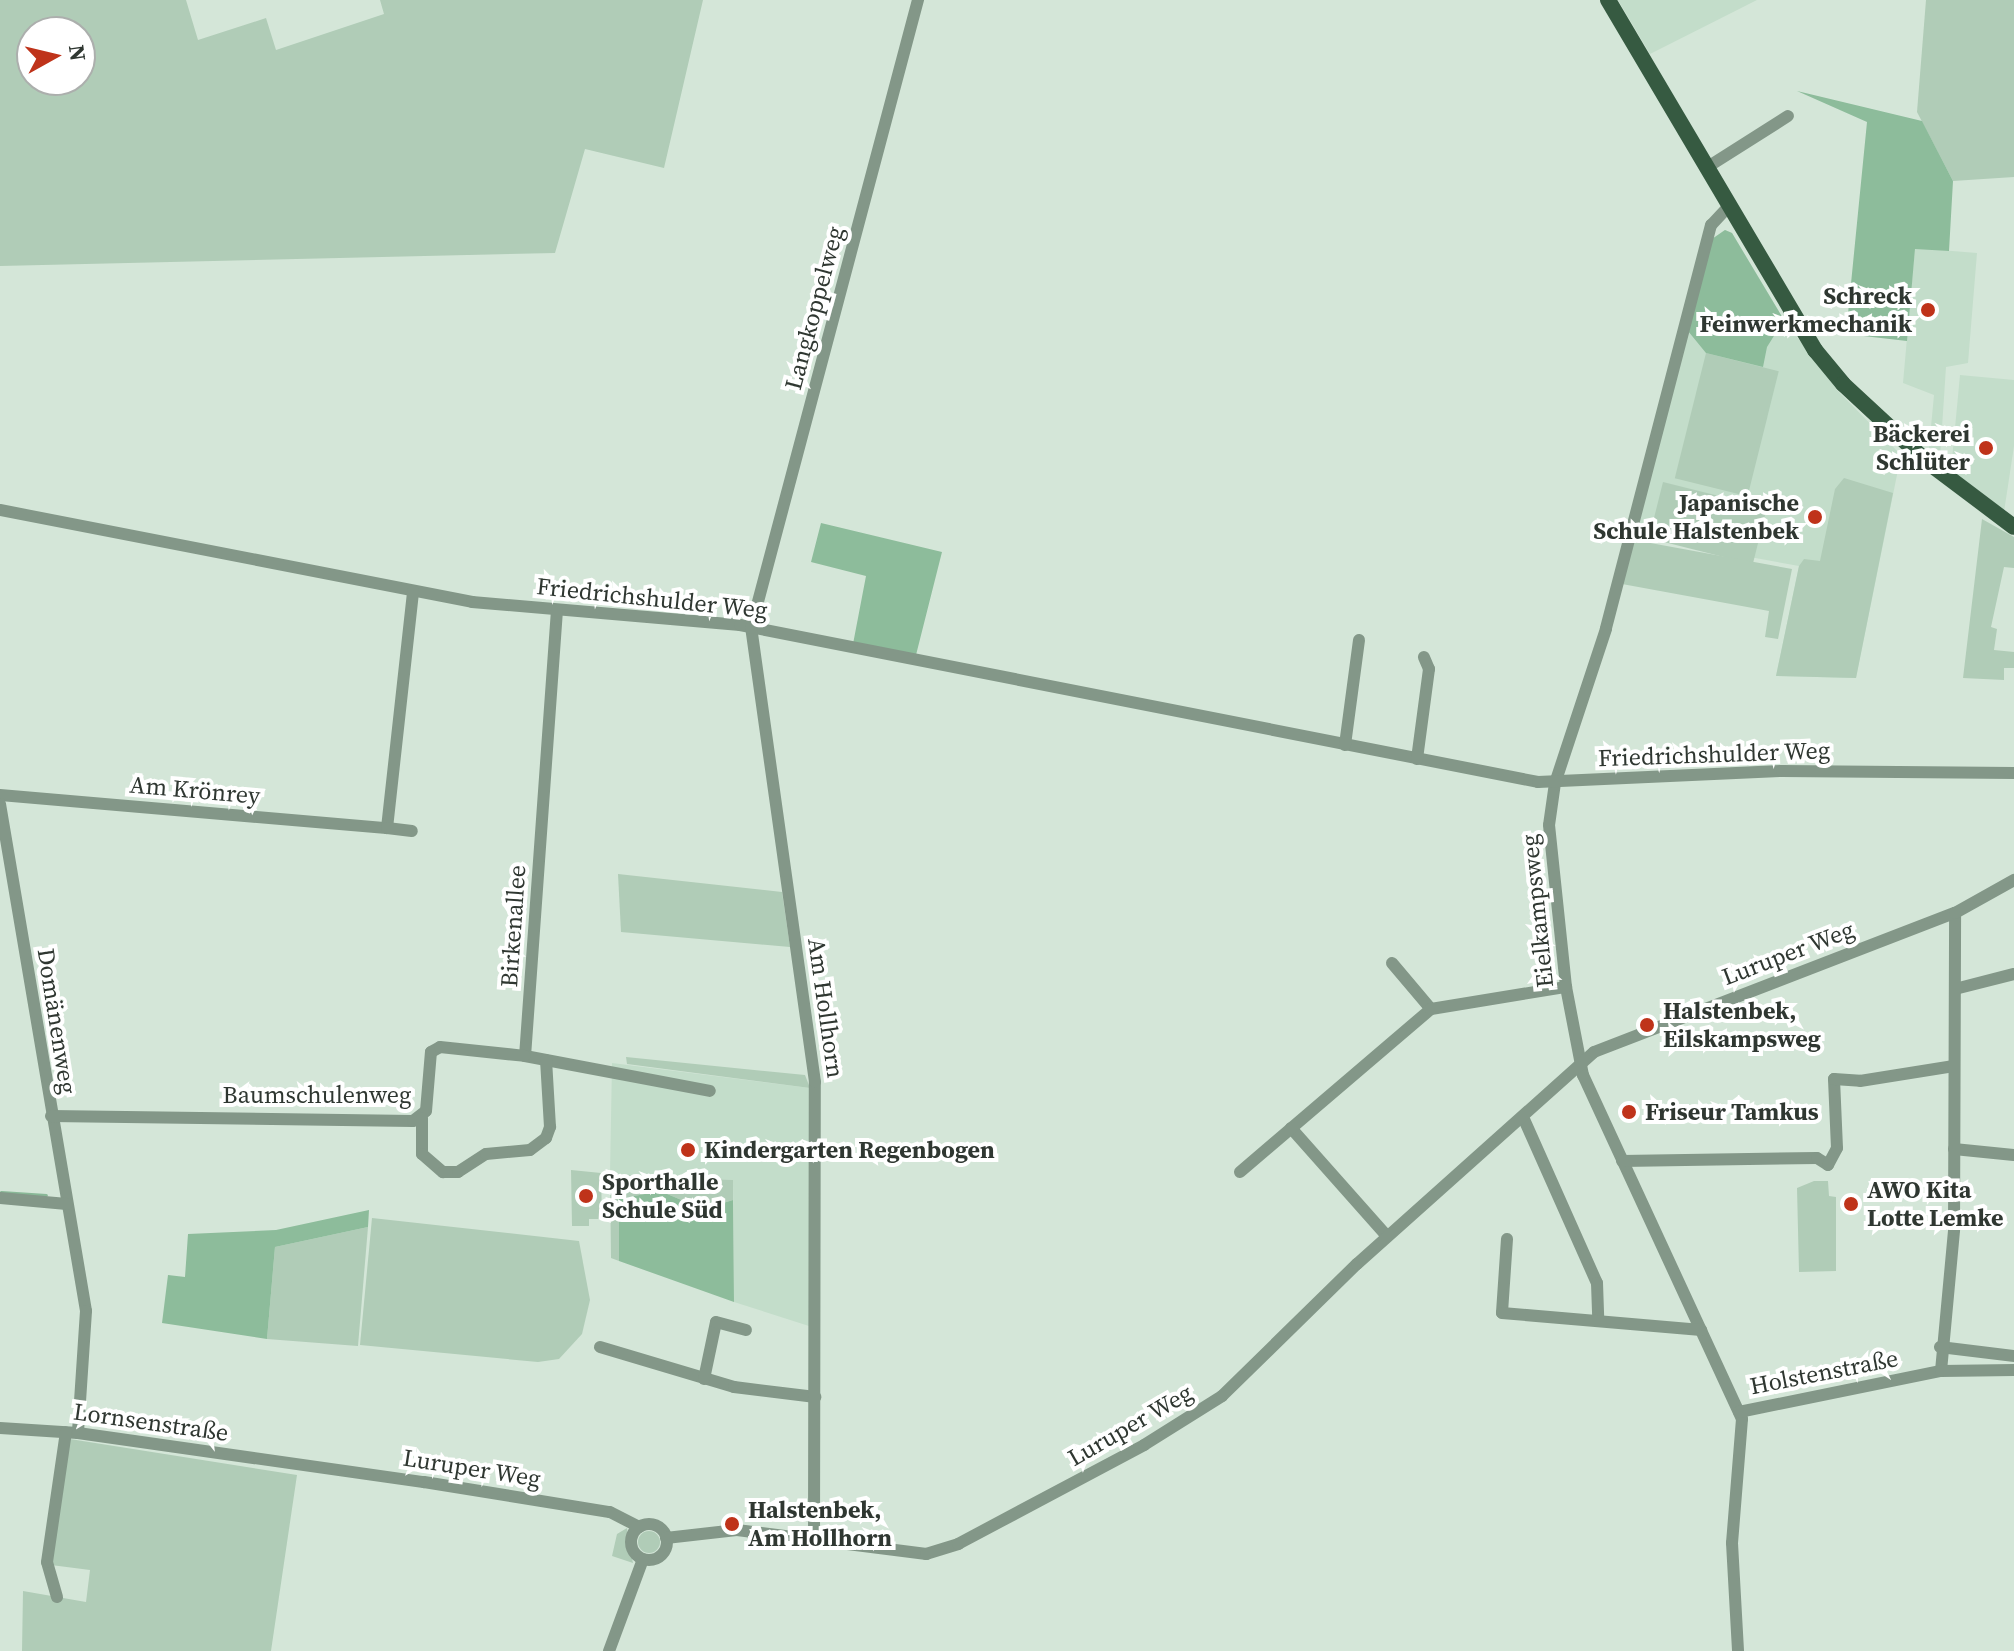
<!DOCTYPE html>
<meta charset="utf-8">
<style>
body{margin:0}
#map{position:relative;width:2014px;height:1651px;overflow:hidden;background:#d4e6d8;font-family:"Source Serif 4",serif}
div>[style]{position:absolute}
[style*='--x']{left:calc(var(--x)*1px);top:calc(var(--y)*1px);width:calc(var(--w)*1px);rotate:calc(var(--a)*1deg)}
.built>*{inset:0;background:#c3ddca}
.green>*{inset:0;background:#b0ccb7;transform-origin:0 0}
.round{border-radius:50%}
.forest>*{inset:0;background:#8dbc9b}
.stream>*{height:3px;margin:-1.5px;padding:0 1.5px;transform-origin:1.5px;border-radius:1.5px;background:#89b897}
.minor>*{height:12px;margin:-6px;padding:0 6px;transform-origin:6px;border-radius:6px;background:#839788}
.minor>.ring{margin:-6px;padding:0;box-sizing:content-box;background:none;border:12px solid #839788;border-radius:50%}
.major>*{height:16px;margin:-8px;padding:0 8px;transform-origin:8px;border-radius:8px;background:#365a41}
.dots>*{width:22px;height:22px;translate:-50% -50%;box-sizing:border-box;border:4px solid #fff;border-radius:50%}
span{translate:-50% -50%;white-space:nowrap;text-align:center;line-height:1.15;-webkit-text-stroke:8px #fff;paint-order:stroke}
.poi-label{font-size:24px;color:#2f3731;font-weight:700}
.right{translate:-100% -50%;text-align:right}
.left{translate:0 -50%;text-align:left}
.street-label{font-size:24px;color:#2f3731}
.north{position:absolute;left:16px;top:16px;width:80px;height:80px;box-sizing:border-box;background:#fff;border:2px solid #acafad;border-radius:50%;rotate:82deg;font-size:22px;font-weight:700;line-height:32px;text-align:center;color:#2f3731}
.north::after{content:'';display:block;margin:auto;width:28px;height:36px;background:#bf331a;clip-path:polygon(50% 0,100% 100%,50% 72%,0 100%)}
</style>
<div id="map">
<div class="built">
<i style="clip-path:polygon(1618px 0,1757px 0,1650px 54px)"></i>
<i style="clip-path:polygon(1725px 230px,1732px 233px,1784px 320px,1838px 391px,1901px 455px,1856px 678px,1776px 676px,1799px 566px,1635px 536px,1712px 239px)"></i>
<i style="clip-path:polygon(1915px 248px,1977px 253px,1968px 363px,1946px 367px,1940px 458px,1929px 448px,1934px 395px,1903px 383px)"></i>
<i style="clip-path:polygon(1960px 375px,2014px 380px,2014px 446px,2004px 512px,1951px 470px)"></i>
<i style="clip-path:polygon(612px 1063px,810px 1088px,809px 1326px,734px 1302px,733px 1180px,610px 1174px)"></i>
</div>
<div class="green">
<i style="clip-path:polygon(evenodd,0 0,186px 0,198px 40px,266px 18px,276px 50px,384px 14px,380px 0,703px 0,664px 168px,585px 149px,555px 253px,0 266px,0 0,32px 32px,80px 32px,80px 80px,32px 80px,32px 32px)"></i>
<i style="clip-path:polygon(1926px 0,2014px 0,2014px 177px,1953px 181px,1917px 112px)"></i>
<i style="left:1706px;top:353px;width:75px;height:129px;rotate:14deg"></i>
<i style="clip-path:polygon(1844px 478px,1893px 493px,1856px 678px,1776px 676px,1799px 566px,1804px 559px,1820px 561px,1835px 489px)"></i>
<i style="left:1663px;top:482px;width:107px;height:58px;rotate:14deg"></i>
<i style="clip-path:polygon(1982px 519px,2014px 537px,2014px 568px,2004px 567px,1991px 627px,1997px 629px,1994px 650px,2014px 652px,2014px 668px,2004px 668px,2004px 680px,1963px 678px)"></i>
<i style="clip-path:polygon(1634px 540px,1792px 569px,1778px 639px,1765px 637px,1769px 611px,1622px 584px)"></i>
<i style="clip-path:polygon(618px 874px,782px 892px,790px 947px,621px 932px)"></i>
<i style="clip-path:polygon(626px 1057px,805px 1075px,810px 1088px,627px 1064px)"></i>
<i style="clip-path:polygon(571px 1170px,601px 1173px,602px 1219px,589px 1219px,589px 1226px,572px 1226px)"></i>
<i style="clip-path:polygon(610px 1174px,733px 1180px,733px 1200px,703px 1209px,660px 1191px,620px 1199px,619px 1261px,611px 1258px)"></i>
<i style="clip-path:polygon(1814px 1181px,1828px 1181px,1829px 1196px,1836px 1197px,1836px 1271px,1799px 1272px,1797px 1188px)"></i>
<i style="clip-path:polygon(372px 1218px,579px 1241px,590px 1300px,582px 1334px,559px 1359px,538px 1362px,360px 1345px)"></i>
<i style="clip-path:polygon(368px 1227px,358px 1346px,267px 1339px,275px 1247px)"></i>
<i style="clip-path:polygon(70px 1439px,297px 1475px,271px 1651px,22px 1651px,23px 1591px,86px 1602px,90px 1570px,51px 1565px)"></i>
<i style="clip-path:polygon(627px 1528px,629px 1545px,633px 1563px,612px 1556px,617px 1534px)"></i>
<i class="round" style="left:638px;top:1531px;width:22px;height:22px"></i>
</div>
<div class="forest">
<i style="clip-path:polygon(1797px 91px,1922px 121px,1953px 181px,1949px 251px,1915px 249px,1907px 341px,1846px 334px,1867px 122px)"></i>
<i style="clip-path:polygon(1725px 230px,1732px 233px,1784px 320px,1767px 347px,1763px 367px,1706px 353px,1688px 331px,1712px 239px)"></i>
<i style="clip-path:polygon(821px 523px,942px 552px,916px 655px,853px 644px,866px 576px,811px 562px)"></i>
<i style="clip-path:polygon(660px 1191px,703px 1209px,733px 1200px,734px 1302px,619px 1261px,619px 1199px)"></i>
<i style="clip-path:polygon(369px 1210px,368px 1227px,275px 1247px,267px 1339px,162px 1323px,168px 1275px,185px 1277px,188px 1234px,276px 1230px)"></i>
</div>
<div class="stream">
<i style="--x:1;--y:1192;--w:45;--a:3.8"></i>
</div>
<div class="minor">
<i style="--x:1706;--y:168;--w:97;--a:-32.4"></i>
<i style="--x:1729;--y:206;--w:26;--a:133"></i>
<i style="--x:1711;--y:225;--w:417;--a:104.6"></i>
<i style="--x:1606;--y:629;--w:162;--a:108.3"></i>
<i style="--x:1555;--y:783;--w:42;--a:98.1"></i>
<i style="--x:1549;--y:825;--w:163;--a:84"></i>
<i style="--x:1566;--y:987;--w:90;--a:79.1"></i>
<i style="--x:1583;--y:1075;--w:379;--a:65.2"></i>
<i style="--x:1742;--y:1419;--w:124;--a:94.6"></i>
<i style="--x:1732;--y:1543;--w:108;--a:86.8"></i>
<i style="--x:0;--y:510;--w:481;--a:11"></i>
<i style="--x:472;--y:602;--w:269;--a:4.9"></i>
<i style="--x:740;--y:625;--w:813;--a:11.13"></i>
<i style="--x:1538;--y:782;--w:244;--a:-2.6"></i>
<i style="--x:1782;--y:771;--w:232;--a:0.5"></i>
<i style="--x:557;--y:610;--w:447;--a:94.1"></i>
<i style="--x:525;--y:1056;--w:188;--a:10.7"></i>
<i style="--x:1345;--y:745;--w:106;--a:-82.4"></i>
<i style="--x:1417;--y:759;--w:91;--a:-82.4"></i>
<i style="--x:1429;--y:669;--w:13;--a:-113"></i>
<i style="--x:0;--y:795;--w:388;--a:4.9"></i>
<i style="--x:387;--y:828;--w:238;--a:-83.7"></i>
<i style="--x:0;--y:804;--w:514;--a:80.37"></i>
<i style="--x:86;--y:1311;--w:122;--a:93.8"></i>
<i style="--x:387;--y:828;--w:25;--a:7"></i>
<i style="--x:1392;--y:963;--w:60;--a:49.7"></i>
<i style="--x:1955;--y:989;--w:61;--a:-14.3"></i>
<i style="--x:51;--y:1116;--w:362;--a:0.8"></i>
<i style="--x:413;--y:1121;--w:16;--a:-38"></i>
<i style="--x:426;--y:1111;--w:59;--a:-85.2"></i>
<i style="--x:431;--y:1052;--w:10;--a:-29"></i>
<i style="--x:440;--y:1047;--w:85;--a:6"></i>
<i style="--x:1523;--y:1117;--w:182;--a:66"></i>
<i style="--x:1597;--y:1283;--w:38;--a:88"></i>
<i style="--x:422;--y:1118;--w:36;--a:90"></i>
<i style="--x:422;--y:1154;--w:28;--a:41"></i>
<i style="--x:443;--y:1172;--w:15;--a:0"></i>
<i style="--x:458;--y:1172;--w:33;--a:-33"></i>
<i style="--x:486;--y:1154;--w:44;--a:-5.2"></i>
<i style="--x:530;--y:1150;--w:20;--a:-37"></i>
<i style="--x:546;--y:1138;--w:12;--a:-70"></i>
<i style="--x:550;--y:1127;--w:67;--a:-93.4"></i>
<i style="--x:1291;--y:1128;--w:144;--a:48.4"></i>
<i style="--x:1954;--y:1149;--w:60;--a:5.7"></i>
<i style="--x:1622;--y:1161;--w:195;--a:-0.9"></i>
<i style="--x:1817;--y:1158;--w:13;--a:32"></i>
<i style="--x:1828;--y:1165;--w:19;--a:-62"></i>
<i style="--x:1837;--y:1148;--w:69;--a:-92.5"></i>
<i style="--x:1834;--y:1079;--w:26;--a:4"></i>
<i style="--x:1860;--y:1081;--w:95;--a:-9.1"></i>
<i style="--x:1240;--y:1172;--w:251;--a:-40.5"></i>
<i style="--x:1431;--y:1009;--w:137;--a:-9.3"></i>
<i style="--x:0;--y:1198;--w:67;--a:5.1"></i>
<i style="--x:1507;--y:1239;--w:74;--a:93.9"></i>
<i style="--x:1502;--y:1313;--w:200;--a:4.9"></i>
<i style="--x:600;--y:1347;--w:140;--a:16.6"></i>
<i style="--x:734;--y:1387;--w:82;--a:7"></i>
<i style="--x:1940;--y:1347;--w:75;--a:6.9"></i>
<i style="--x:1941;--y:1371;--w:142;--a:-84.7"></i>
<i style="--x:1954;--y:1230;--w:317;--a:-89.8"></i>
<i style="--x:704;--y:1379;--w:58;--a:-78.1"></i>
<i style="--x:716;--y:1322;--w:31;--a:15"></i>
<i style="--x:1739;--y:1412;--w:206;--a:-11.5"></i>
<i style="--x:1941;--y:1371;--w:73;--a:-0.8"></i>
<i style="--x:0;--y:1428;--w:78;--a:3.7"></i>
<i style="--x:78;--y:1433;--w:349;--a:8.1"></i>
<i style="--x:424;--y:1482;--w:188;--a:9.2"></i>
<i style="--x:610;--y:1512;--w:33;--a:27"></i>
<i class="ring" style="left:631px;top:1524px;width:24px;height:24px"></i>
<i style="--x:666;--y:1538;--w:71;--a:-6.4"></i>
<i style="--x:737;--y:1530;--w:191;--a:7.2"></i>
<i style="--x:926;--y:1554;--w:34;--a:-17"></i>
<i style="--x:958;--y:1544;--w:211;--a:-28"></i>
<i style="--x:1144;--y:1445;--w:92;--a:-32.1"></i>
<i style="--x:1222;--y:1396;--w:189;--a:-44.4"></i>
<i style="--x:1357;--y:1264;--w:318;--a:-41.8"></i>
<i style="--x:1594;--y:1052;--w:387;--a:-21.1"></i>
<i style="--x:1955;--y:913;--w:68;--a:-29.2"></i>
<i style="--x:814;--y:1542;--w:460;--a:-89.9"></i>
<i style="--x:815;--y:1082;--w:458;--a:-98"></i>
<i style="--x:751;--y:628;--w:650;--a:-75.11"></i>
<i style="--x:57;--y:1597;--w:36;--a:-106"></i>
<i style="--x:47;--y:1562;--w:131;--a:-81.7"></i>
<i style="--x:609;--y:1651;--w:98;--a:-69.7"></i>
</div>
<div class="major">
<i style="--x:1608;--y:0;--w:407;--a:59.4"></i>
<i style="--x:1815;--y:350;--w:44;--a:50.5"></i>
<i style="--x:1843;--y:384;--w:112;--a:42.8"></i>
<i style="--x:1925;--y:460;--w:111;--a:37"></i>
</div>
<div class="dots">
<i style="left:1928px;top:310px;background:#bf331a"></i>
<i style="left:1986px;top:448px;background:#bf331a"></i>
<i style="left:1815px;top:517px;background:#bf331a"></i>
<i style="left:1647px;top:1025px;background:#bf331a"></i>
<i style="left:1629px;top:1112px;background:#bf331a"></i>
<i style="left:688px;top:1150px;background:#bf331a"></i>
<i style="left:586px;top:1196px;background:#bf331a"></i>
<i style="left:1851px;top:1204px;background:#bf331a"></i>
<i style="left:732px;top:1524px;background:#bf331a"></i>
</div>
<div class="poi-label">
<span class="right" style="left:1912px;top:310px">Schreck<br>Feinwerkmechanik</span>
<span class="right" style="left:1970px;top:448px">Bäckerei<br>Schlüter</span>
<span class="right" style="left:1799px;top:517px">Japanische<br>Schule Halstenbek</span>
<span class="left" style="left:1663px;top:1025px">Halstenbek,<br>Eilskampsweg</span>
<span class="left" style="left:1645px;top:1112px">Friseur Tamkus</span>
<span class="left" style="left:704px;top:1150px">Kindergarten Regenbogen</span>
<span class="left" style="left:602px;top:1196px">Sporthalle<br>Schule Süd</span>
<span class="left" style="left:1867px;top:1204px">AWO Kita<br>Lotte Lemke</span>
<span class="left" style="left:748px;top:1524px">Halstenbek,<br>Am Hollhorn</span>
</div>
<div class="street-label">
<span style="left:814px;top:308px;rotate:-75deg">Langkoppelweg</span>
<span style="left:652px;top:598px;rotate:6deg">Friedrichshulder Weg</span>
<span style="left:1714px;top:754px;rotate:-2deg">Friedrichshulder Weg</span>
<span style="left:195px;top:790px;rotate:5deg">Am Krönrey</span>
<span style="left:1537px;top:911px;rotate:-96deg">Eielkampsweg</span>
<span style="left:513px;top:926px;rotate:-86deg">Birkenallee</span>
<span style="left:1788px;top:953px;rotate:-21deg">Luruper Weg</span>
<span style="left:826px;top:1008px;rotate:82deg">Am Hollhorn</span>
<span style="left:57px;top:1021px;rotate:81deg">Domänenweg</span>
<span style="left:317px;top:1095px">Baumschulenweg</span>
<span style="left:1824px;top:1372px;rotate:-11deg">Holstenstraße</span>
<span style="left:151px;top:1422px;rotate:8deg">Lornsenstraße</span>
<span style="left:1130px;top:1425px;rotate:-30deg">Luruper Weg</span>
<span style="left:472px;top:1468px;rotate:9deg">Luruper Weg</span>
</div>
<div class="north">N</div>
</div>
